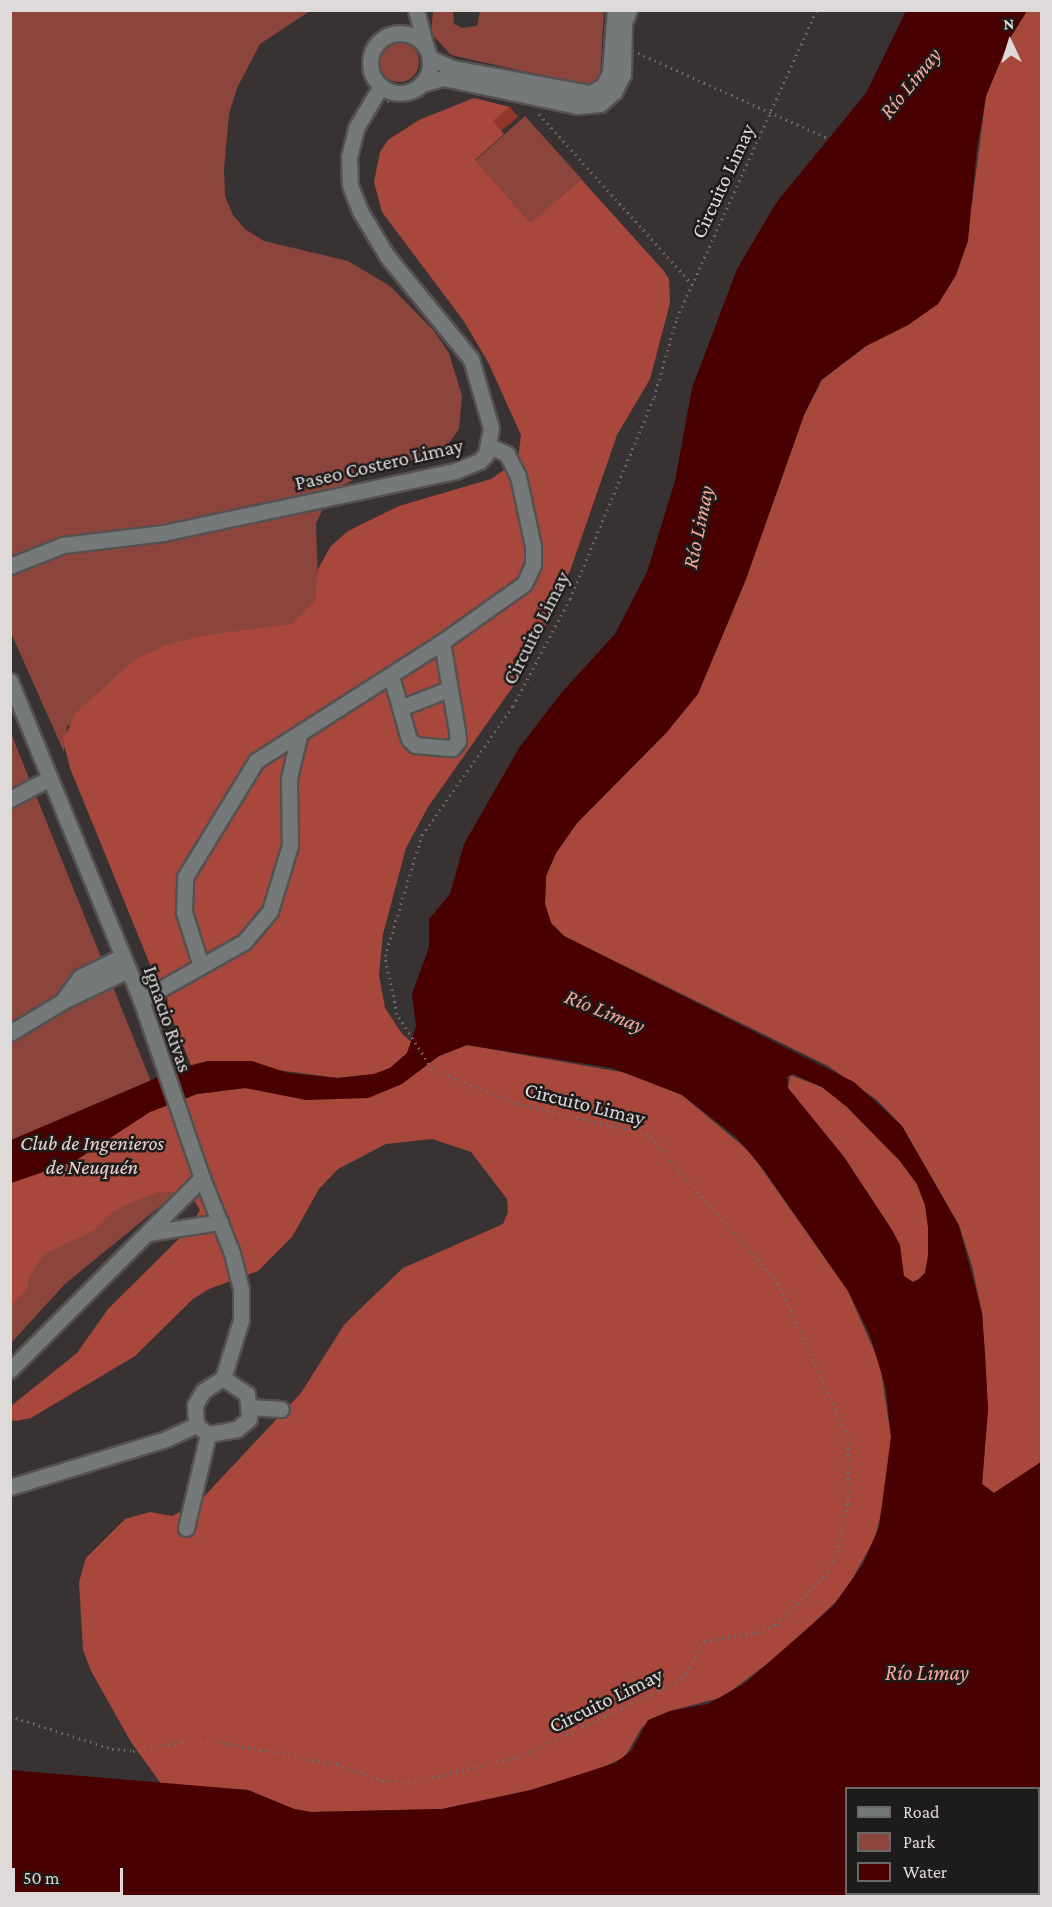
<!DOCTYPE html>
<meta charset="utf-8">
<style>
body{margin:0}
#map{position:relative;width:1052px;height:1907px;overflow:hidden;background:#383332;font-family:"Crimson Pro",serif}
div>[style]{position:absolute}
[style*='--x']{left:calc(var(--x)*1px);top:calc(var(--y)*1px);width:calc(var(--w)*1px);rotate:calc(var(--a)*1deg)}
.green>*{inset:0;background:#8c453d;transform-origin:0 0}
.round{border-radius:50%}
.forest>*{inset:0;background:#a8473c}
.water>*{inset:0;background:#480001}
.building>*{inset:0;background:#94352c;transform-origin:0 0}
.path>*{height:3px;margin-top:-1.5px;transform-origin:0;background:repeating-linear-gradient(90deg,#706b6a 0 1.5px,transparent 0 6px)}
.roads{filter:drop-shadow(2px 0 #565150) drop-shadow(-2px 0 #565150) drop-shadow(0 2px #565150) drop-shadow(0 -2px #565150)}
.minor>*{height:15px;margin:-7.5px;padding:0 7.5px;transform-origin:7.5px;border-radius:7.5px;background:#767979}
.minor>.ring{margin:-7.5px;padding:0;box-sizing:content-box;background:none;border:15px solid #767979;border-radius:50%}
span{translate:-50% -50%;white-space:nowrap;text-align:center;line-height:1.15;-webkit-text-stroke:5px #1e1b1b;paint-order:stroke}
.street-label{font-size:21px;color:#dddad9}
.park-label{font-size:21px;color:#edd1cd;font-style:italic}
.water-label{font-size:22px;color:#f7a79c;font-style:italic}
.frame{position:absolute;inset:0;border:12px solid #dddad9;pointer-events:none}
.legend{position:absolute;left:845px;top:1787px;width:195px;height:108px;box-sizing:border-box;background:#1e1b1b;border:2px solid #6a6767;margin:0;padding:8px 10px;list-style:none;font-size:18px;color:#dddad9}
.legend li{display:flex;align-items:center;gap:12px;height:30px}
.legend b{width:30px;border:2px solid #6a6767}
.north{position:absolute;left:980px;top:12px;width:60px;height:60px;-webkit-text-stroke:4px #1e1b1b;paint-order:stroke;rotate:356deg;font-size:16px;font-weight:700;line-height:24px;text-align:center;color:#dddad9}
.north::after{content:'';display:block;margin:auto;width:21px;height:27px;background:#dddad9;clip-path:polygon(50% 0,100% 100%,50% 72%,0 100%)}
.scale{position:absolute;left:12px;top:1868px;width:111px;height:27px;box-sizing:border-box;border:3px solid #dddad9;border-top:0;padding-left:8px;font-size:18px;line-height:21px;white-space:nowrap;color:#dddad9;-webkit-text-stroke:4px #1e1b1b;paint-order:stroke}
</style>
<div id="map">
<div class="green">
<i style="clip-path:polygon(10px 11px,310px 11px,260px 44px,237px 88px,229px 114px,224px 169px,225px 196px,233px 215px,245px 229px,264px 241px,348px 261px,390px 286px,434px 331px,449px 353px,462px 396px,459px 429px,443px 451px,362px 475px,340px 487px,324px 506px,316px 524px,318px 586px,315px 601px,307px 613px,292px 624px,273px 628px,67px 726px,64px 752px,11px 633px)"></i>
<i style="clip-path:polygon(433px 11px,453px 11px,454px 24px,462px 28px,477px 26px,480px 11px,604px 11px,600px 75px,592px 83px,581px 84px,451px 55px,431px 33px)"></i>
<i class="round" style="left:379px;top:42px;width:40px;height:40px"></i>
<i style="left:525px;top:116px;width:84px;height:67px;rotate:48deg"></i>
<i style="clip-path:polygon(10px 731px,191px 1181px,65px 1284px,11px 1343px)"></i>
</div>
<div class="forest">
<i style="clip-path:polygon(1027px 11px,1041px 11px,1041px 1462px,994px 1493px,982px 1484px,988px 1409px,982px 1313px,972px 1266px,959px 1225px,902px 1126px,877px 1100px,828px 1066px,564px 936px,551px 923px,545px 904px,546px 876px,556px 853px,577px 823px,667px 732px,716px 651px,746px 579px,804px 415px,822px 380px,866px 346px,908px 325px,938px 304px,956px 275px,972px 203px,986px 96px,1010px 38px)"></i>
<i style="clip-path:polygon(474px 98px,510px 107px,494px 121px,504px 134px,475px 160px,531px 223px,581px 179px,663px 270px,669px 279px,670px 303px,650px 379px,617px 435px,570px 571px,546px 624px,512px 688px,428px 807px,406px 848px,383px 934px,379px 975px,385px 1008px,402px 1034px,413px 1043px,407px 1053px,390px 1068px,374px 1074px,338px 1078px,208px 1061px,191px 1065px,70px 768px,63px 740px,76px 713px,133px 661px,166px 645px,201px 636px,292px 624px,315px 601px,318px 569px,331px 546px,348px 531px,399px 506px,491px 479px,518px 460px,521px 435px,488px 362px,463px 320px,382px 212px,374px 182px,380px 152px,388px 140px,419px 120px)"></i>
<i style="clip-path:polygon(467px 1045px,633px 1074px,682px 1095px,750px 1152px,848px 1291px,880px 1364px,891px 1437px,887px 1489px,875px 1538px,844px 1594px,783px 1652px,723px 1697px,670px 1711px,642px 1727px,625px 1757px,599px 1769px,531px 1790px,442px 1809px,311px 1812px,294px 1809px,248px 1790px,162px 1785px,131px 1742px,91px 1671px,83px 1650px,79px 1582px,86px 1558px,125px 1519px,150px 1512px,172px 1516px,198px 1503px,301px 1393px,344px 1325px,361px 1308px,403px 1268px,503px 1224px,508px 1212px,507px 1199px,471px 1152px,432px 1139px,386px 1144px,338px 1169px,319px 1189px,292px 1237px,258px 1271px,209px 1289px,193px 1299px,135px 1356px,31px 1418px,16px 1421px,11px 1420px,11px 1406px,77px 1353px,108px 1309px,190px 1228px,200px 1210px,190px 1194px,179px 1192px,159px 1192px,129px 1203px,114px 1211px,95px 1230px,44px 1254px,29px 1277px,27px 1289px,11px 1306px,11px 1183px,75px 1161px,150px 1112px,197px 1094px,245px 1088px,368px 1098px,401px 1084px,439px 1056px)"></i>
<i style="clip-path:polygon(790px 1075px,822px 1087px,847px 1107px,900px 1161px,917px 1184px,925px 1205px,928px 1227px,928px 1256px,925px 1273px,919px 1279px,913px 1282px,904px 1276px,892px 1230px,844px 1157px,788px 1088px)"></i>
</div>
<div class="water">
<i style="clip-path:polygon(evenodd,906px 11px,1027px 11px,1010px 38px,986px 96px,977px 147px,968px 241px,956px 275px,938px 304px,908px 325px,866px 346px,821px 380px,804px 415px,746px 579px,698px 694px,667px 732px,577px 823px,556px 853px,546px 876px,545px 904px,551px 923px,564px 936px,854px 1082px,902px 1126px,959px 1226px,982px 1313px,985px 1353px,988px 1409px,982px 1484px,994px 1493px,1041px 1462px,1041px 1896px,11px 1896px,11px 1770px,248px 1790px,294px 1809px,311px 1812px,442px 1809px,531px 1790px,615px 1763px,632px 1750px,648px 1720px,670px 1711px,708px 1704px,745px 1683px,833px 1606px,863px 1564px,879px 1527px,891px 1437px,886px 1389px,870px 1335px,848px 1291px,764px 1170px,736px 1137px,682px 1095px,612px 1068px,467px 1045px,439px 1056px,402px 1084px,368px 1098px,306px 1100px,245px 1088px,197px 1094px,150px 1112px,75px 1161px,11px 1183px,11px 1140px,175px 1070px,208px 1061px,252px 1061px,288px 1073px,338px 1078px,374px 1074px,390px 1068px,407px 1053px,416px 1026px,412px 994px,429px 947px,429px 919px,450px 894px,464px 844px,519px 748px,562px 692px,615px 634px,647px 572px,675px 481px,692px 388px,737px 269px,776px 203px,866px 93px,906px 11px,793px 1074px,822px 1087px,847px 1107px,900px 1161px,917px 1184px,925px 1205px,928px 1227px,928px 1256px,925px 1273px,919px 1279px,913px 1282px,904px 1276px,900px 1245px,892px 1230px,844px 1157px,788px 1088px,787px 1077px,793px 1074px,906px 11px,846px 1788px,1038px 1788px,1038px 1894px,846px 1894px,846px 1788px)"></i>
</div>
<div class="building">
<i style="left:510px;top:107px;width:13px;height:22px;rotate:51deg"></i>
</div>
<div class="path">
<i style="--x:638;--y:53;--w:209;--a:24.2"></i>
<i style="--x:387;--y:101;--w:29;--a:-6"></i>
<i style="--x:539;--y:114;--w:229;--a:48"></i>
<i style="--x:10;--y:1716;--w:107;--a:17.9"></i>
<i style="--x:112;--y:1749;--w:21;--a:5"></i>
<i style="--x:133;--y:1751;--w:51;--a:-10.2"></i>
<i style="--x:183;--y:1742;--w:35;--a:0"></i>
<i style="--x:218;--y:1742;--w:121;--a:10.5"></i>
<i style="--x:337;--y:1764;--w:49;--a:20.3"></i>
<i style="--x:383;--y:1781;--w:26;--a:4"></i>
<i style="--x:409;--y:1783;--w:111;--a:-13.5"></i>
<i style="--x:517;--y:1757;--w:174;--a:-25.1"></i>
<i style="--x:675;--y:1683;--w:14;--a:-39"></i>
<i style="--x:686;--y:1674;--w:38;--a:-61"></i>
<i style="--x:704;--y:1641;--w:54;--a:-9.6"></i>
<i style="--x:757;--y:1632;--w:20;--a:-20"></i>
<i style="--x:776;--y:1625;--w:68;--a:-45"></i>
<i style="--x:824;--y:1577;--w:22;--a:-58"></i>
<i style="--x:836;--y:1558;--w:56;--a:-77.7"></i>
<i style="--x:848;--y:1503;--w:66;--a:-90"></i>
<i style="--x:848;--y:1437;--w:169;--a:-114.4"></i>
<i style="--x:778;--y:1283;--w:198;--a:-131.1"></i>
<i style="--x:648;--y:1134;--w:136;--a:-166.8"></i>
<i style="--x:516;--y:1103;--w:91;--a:-158"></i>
<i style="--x:432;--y:1069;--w:65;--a:-122.5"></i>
<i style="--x:397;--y:1014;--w:59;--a:-101.7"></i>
<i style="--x:385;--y:956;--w:127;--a:-73"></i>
<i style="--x:422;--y:835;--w:158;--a:-54.8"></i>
<i style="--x:513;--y:706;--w:121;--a:-62"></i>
<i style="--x:570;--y:599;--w:219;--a:-67.4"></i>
<i style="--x:654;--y:397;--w:82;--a:-73.8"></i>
<i style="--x:677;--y:318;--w:338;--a:-65.6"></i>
</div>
<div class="roads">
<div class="minor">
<i style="--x:416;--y:10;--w:38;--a:75"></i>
<i class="ring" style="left:370px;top:33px;width:45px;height:45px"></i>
<i style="--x:430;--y:58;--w:24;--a:24"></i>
<i style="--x:452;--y:68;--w:140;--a:10.3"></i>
<i style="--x:590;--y:93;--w:15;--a:-28"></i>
<i style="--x:603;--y:86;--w:15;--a:-62"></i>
<i style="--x:610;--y:73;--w:63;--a:-85.5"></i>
<i style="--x:421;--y:84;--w:23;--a:-15"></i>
<i style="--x:443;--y:78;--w:137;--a:11.8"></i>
<i style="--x:577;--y:106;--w:23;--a:-5"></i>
<i style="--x:600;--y:104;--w:18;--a:-41"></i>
<i style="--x:614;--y:92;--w:20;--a:-63"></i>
<i style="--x:623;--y:74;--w:51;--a:-88.9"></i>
<i style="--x:624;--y:23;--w:14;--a:-69"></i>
<i style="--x:10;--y:566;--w:57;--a:-21.6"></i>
<i style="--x:63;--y:545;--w:101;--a:-6.8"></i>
<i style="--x:163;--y:533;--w:299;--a:-12"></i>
<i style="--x:455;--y:471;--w:27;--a:-22"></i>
<i style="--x:480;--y:461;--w:9;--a:-49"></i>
<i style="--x:486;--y:454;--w:26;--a:-79"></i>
<i style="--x:491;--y:428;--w:72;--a:-106.2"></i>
<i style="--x:471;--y:359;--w:133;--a:-129.2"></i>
<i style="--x:387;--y:256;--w:52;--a:-121"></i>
<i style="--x:360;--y:211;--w:28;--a:-111"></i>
<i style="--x:350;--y:185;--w:28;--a:-92"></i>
<i style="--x:349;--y:157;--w:30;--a:-76"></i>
<i style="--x:356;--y:128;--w:49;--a:-59.2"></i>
<i style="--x:391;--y:676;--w:66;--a:74.1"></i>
<i style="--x:409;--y:739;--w:8;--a:45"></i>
<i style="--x:415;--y:745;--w:37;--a:5"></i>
<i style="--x:452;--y:748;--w:9;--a:-49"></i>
<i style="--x:458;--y:741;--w:10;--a:-96"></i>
<i style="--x:457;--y:731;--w:90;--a:-99.6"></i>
<i style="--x:10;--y:681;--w:345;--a:67.7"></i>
<i style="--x:141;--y:1000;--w:188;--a:71.1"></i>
<i style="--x:202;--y:1178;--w:81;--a:68.2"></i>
<i style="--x:232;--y:1253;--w:38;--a:76"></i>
<i style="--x:241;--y:1290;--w:30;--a:90"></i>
<i style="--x:241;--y:1320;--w:61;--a:107.2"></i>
<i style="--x:400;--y:708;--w:53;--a:-21.2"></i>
<i style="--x:10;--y:799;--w:45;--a:-27.7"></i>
<i style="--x:201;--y:966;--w:57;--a:-107.5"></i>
<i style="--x:184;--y:912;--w:35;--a:-88"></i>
<i style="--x:185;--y:877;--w:136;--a:-58.5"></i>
<i style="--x:256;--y:761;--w:221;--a:-32.6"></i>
<i style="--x:442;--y:642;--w:100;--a:-35.3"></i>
<i style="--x:524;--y:584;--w:21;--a:-65"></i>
<i style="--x:533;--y:565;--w:19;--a:-90"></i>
<i style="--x:533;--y:546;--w:72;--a:-102.1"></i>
<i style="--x:518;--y:476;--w:25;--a:-117"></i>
<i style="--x:507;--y:454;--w:19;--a:-155"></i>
<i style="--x:64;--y:999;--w:27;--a:-54"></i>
<i style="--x:80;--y:977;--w:48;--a:-26"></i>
<i style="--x:141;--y:1000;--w:118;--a:-29.4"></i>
<i style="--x:244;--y:942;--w:40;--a:-50"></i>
<i style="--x:270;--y:911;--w:69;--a:-73.1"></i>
<i style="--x:290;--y:845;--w:67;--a:-90.9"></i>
<i style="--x:289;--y:778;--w:43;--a:-76.6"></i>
<i style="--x:10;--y:1033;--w:62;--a:-31.1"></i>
<i style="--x:63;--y:1001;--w:72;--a:-25.5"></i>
<i style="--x:148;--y:1233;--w:73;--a:-8.7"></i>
<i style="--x:10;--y:1370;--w:272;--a:-45"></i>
<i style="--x:223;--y:1378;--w:29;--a:34"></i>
<i style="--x:247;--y:1394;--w:25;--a:85"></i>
<i style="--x:249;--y:1419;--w:16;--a:140"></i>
<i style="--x:237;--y:1429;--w:29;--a:170"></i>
<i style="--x:208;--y:1434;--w:15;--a:-143"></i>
<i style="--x:196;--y:1425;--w:20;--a:-93"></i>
<i style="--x:195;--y:1405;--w:16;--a:-60"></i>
<i style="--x:203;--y:1391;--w:24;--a:-33"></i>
<i style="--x:251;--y:1407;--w:30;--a:4"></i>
<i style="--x:10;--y:1487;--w:163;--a:-17.1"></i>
<i style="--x:166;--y:1439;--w:33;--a:-25"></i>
<i style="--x:186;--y:1528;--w:97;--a:-76.8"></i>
</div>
</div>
<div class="street-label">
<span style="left:723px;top:181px;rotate:-65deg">Circuito Limay</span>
<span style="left:379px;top:464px;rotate:-13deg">Paseo Costero Limay</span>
<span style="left:536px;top:628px;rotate:-63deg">Circuito Limay</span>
<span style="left:168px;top:1019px;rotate:71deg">Ignacio Rivas</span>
<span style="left:585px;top:1104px;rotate:14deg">Circuito Limay</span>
<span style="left:606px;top:1700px;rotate:-26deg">Circuito Limay</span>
</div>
<div class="park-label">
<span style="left:92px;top:1155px">Club de Ingenieros<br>de Neuquén</span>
</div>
<div class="water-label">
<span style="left:910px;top:83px;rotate:-51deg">Río Limay</span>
<span style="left:698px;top:527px;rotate:-78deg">Río Limay</span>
<span style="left:605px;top:1011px;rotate:22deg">Río Limay</span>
<span style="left:927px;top:1673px">Río Limay</span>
</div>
<div class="frame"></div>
<ul class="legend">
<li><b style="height:8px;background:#767979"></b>Road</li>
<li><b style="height:16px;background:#8c453d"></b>Park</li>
<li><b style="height:16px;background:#480001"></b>Water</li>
</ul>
<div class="north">N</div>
<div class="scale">50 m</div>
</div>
